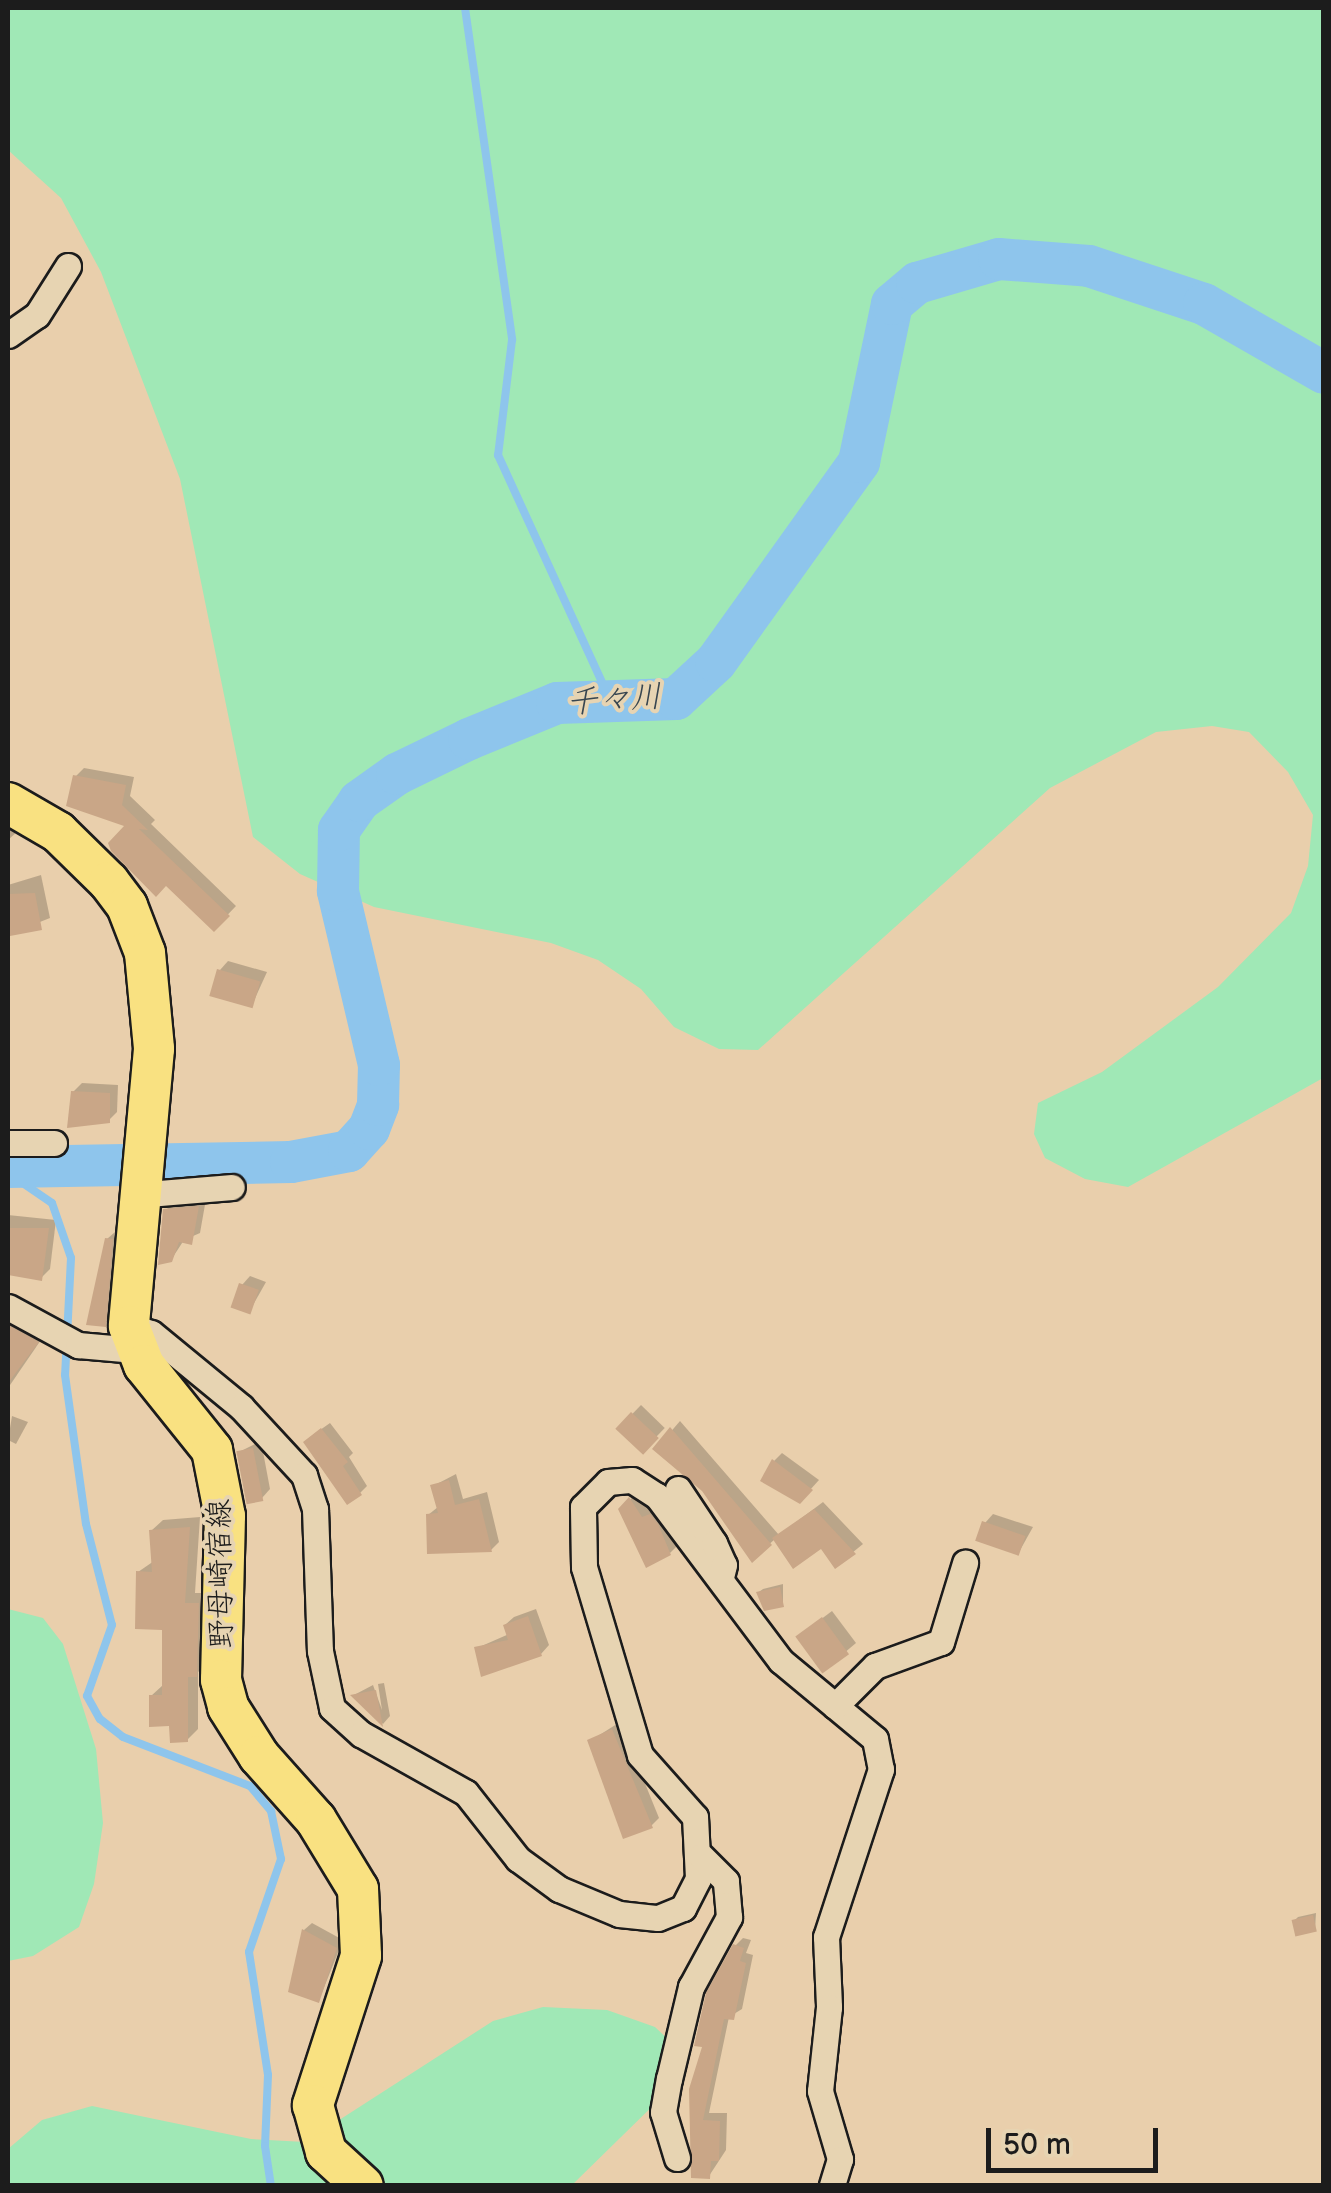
<!DOCTYPE html>
<meta charset="utf-8">
<style>
body{margin:0}
#map{position:relative;width:1331px;height:2193px;overflow:hidden;background:#e9cfac;font-family:"Balsamiq Sans","Klee One",sans-serif}
div>[style]{position:absolute}
[style*='--x']{left:calc(var(--x)*1px);top:calc(var(--y)*1px);width:calc(var(--w)*1px);rotate:calc(var(--a)*1deg)}
.green>*{inset:0;background:#a0e8b6}
.shadow>*{inset:0;background:#0003;transform-origin:0 0}
.stream>*{height:8px;margin:-4px;padding:0 4px;transform-origin:4px;border-radius:4px;background:#8ec5ec}
.river>*{height:42px;margin:-21px;padding:0 21px;transform-origin:21px;border-radius:21px;background:#8ec5ec}
.building>*{inset:0;background:#c9a687;transform-origin:0 0}
.roads{filter:drop-shadow(2px 0 #1c1c1c) drop-shadow(-2px 0 #1c1c1c) drop-shadow(0 2px #1c1c1c) drop-shadow(0 -2px #1c1c1c)}
.minor>*{height:25px;margin:-12.5px;padding:0 12.5px;transform-origin:12.5px;border-radius:12.5px;background:#e7d4b2}
.primary>*{height:40px;margin:-20px;padding:0 20px;transform-origin:20px;border-radius:20px;background:#f9e181}
span{translate:-50% -50%;white-space:nowrap;text-align:center;line-height:1.15;-webkit-text-stroke:8px #e7d4b2;paint-order:stroke}
.street-label{font-size:30px;color:#1c1c1c}
.water-label{font-size:32px;color:#384650;font-style:italic}
.frame{position:absolute;inset:0;border:10px solid #1c1c1c;pointer-events:none}
.scale{position:absolute;left:986px;top:2128px;width:172px;height:45px;box-sizing:border-box;border:5px solid #1c1c1c;border-top:0;padding-left:12px;font-size:30px;line-height:35px;white-space:nowrap;color:#1c1c1c;-webkit-text-stroke:8px #e7d4b2;paint-order:stroke}
</style>
<div id="map">
<div class="green">
<i style="clip-path:polygon(8px 8px,1323px 8px,1323px 1078px,1128px 1187px,1085px 1179px,1045px 1158px,1034px 1134px,1038px 1103px,1102px 1072px,1218px 987px,1291px 913px,1308px 866px,1313px 815px,1288px 772px,1249px 732px,1212px 726px,1156px 732px,1050px 788px,758px 1050px,719px 1049px,674px 1027px,641px 989px,598px 960px,551px 943px,374px 907px,300px 874px,253px 837px,180px 479px,101px 272px,61px 198px,8px 150px)"></i>
<i style="clip-path:polygon(8px 1609px,43px 1618px,63px 1644px,96px 1749px,103px 1823px,94px 1884px,79px 1927px,33px 1956px,8px 1961px)"></i>
<i style="clip-path:polygon(543px 2007px,607px 2010px,655px 2027px,672px 2043px,669px 2090px,572px 2185px,8px 2185px,8px 2149px,42px 2120px,92px 2106px,251px 2139px,305px 2142px,493px 2021px)"></i>
</div>
<div class="shadow">
<i style="clip-path:polygon(84px 768px,134px 777px,130px 796px,155px 820px,151px 824px,236px 906px,214px 929px,128px 825px,75px 777px)"></i>
<i style="clip-path:polygon(8px 816px,18px 831px,8px 840px)"></i>
<i style="clip-path:polygon(41px 875px,50px 918px,12px 933px,8px 885px)"></i>
<i style="clip-path:polygon(228px 961px,267px 972px,252px 1005px,220px 970px)"></i>
<i style="clip-path:polygon(82px 1083px,118px 1085px,117px 1112px,108px 1121px,73px 1092px)"></i>
<i style="clip-path:polygon(206px 1199px,200px 1233px,184px 1240px,171px 1260px,166px 1210px,175px 1201px)"></i>
<i style="clip-path:polygon(8px 1215px,56px 1220px,50px 1269px,41px 1278px,8px 1272px)"></i>
<i style="clip-path:polygon(115px 1232px,112px 1317px,105px 1324px,107px 1239px)"></i>
<i style="clip-path:polygon(250px 1276px,266px 1282px,249px 1312px,242px 1285px)"></i>
<i style="clip-path:polygon(8px 1316px,45px 1334px,8px 1388px)"></i>
<i style="left:641px;top:1405px;width:33px;height:33px;rotate:44deg"></i>
<i style="clip-path:polygon(12px 1416px,28px 1422px,16px 1444px,8px 1440px)"></i>
<i style="clip-path:polygon(680px 1421px,779px 1535px,823px 1502px,863px 1544px,836px 1566px,822px 1545px,775px 1539px,752px 1560px,704px 1489px,656px 1449px)"></i>
<i style="clip-path:polygon(330px 1423px,353px 1453px,349px 1457px,367px 1486px,360px 1493px,313px 1435px)"></i>
<i style="clip-path:polygon(261px 1441px,270px 1489px,262px 1498px,239px 1452px)"></i>
<i style="clip-path:polygon(782px 1453px,819px 1480px,800px 1501px,774px 1461px)"></i>
<i style="clip-path:polygon(456px 1474px,463px 1499px,487px 1492px,499px 1542px,491px 1550px,428px 1515px,438px 1507px,433px 1486px)"></i>
<i style="clip-path:polygon(637px 1492px,650px 1512px,658px 1508px,664px 1516px,677px 1546px,670px 1553px,621px 1510px)"></i>
<i style="clip-path:polygon(993px 1514px,1033px 1527px,1019px 1552px,985px 1523px)"></i>
<i style="clip-path:polygon(200px 1517px,195px 1593px,209px 1593px,208px 1663px,198px 1672px,198px 1729px,187px 1740px,151px 1696px,163px 1685px,165px 1627px,138px 1572px,154px 1561px,151px 1531px,163px 1520px)"></i>
<i style="clip-path:polygon(783px 1584px,783px 1604px,759px 1592px,763px 1589px)"></i>
<i style="clip-path:polygon(536px 1609px,549px 1645px,541px 1654px,477px 1648px,509px 1634px,505px 1625px,514px 1617px)"></i>
<i style="clip-path:polygon(832px 1611px,856px 1643px,824px 1670px,808px 1629px)"></i>
<i style="clip-path:polygon(384px 1683px,390px 1716px,383px 1724px,354px 1695px,373px 1685px,382px 1710px,378px 1684px)"></i>
<i style="clip-path:polygon(620px 1722px,659px 1818px,651px 1826px,590px 1741px)"></i>
<i style="clip-path:polygon(1316px 1913px,1315px 1930px,1294px 1921px,1298px 1917px)"></i>
<i style="clip-path:polygon(312px 1923px,343px 1940px,319px 2000px,304px 1930px)"></i>
<i style="clip-path:polygon(743px 1938px,751px 1940px,746px 1953px,753px 1955px,742px 2009px,729px 2017px,709px 2113px,727px 2113px,726px 2150px,709px 2176px,691px 2090px,735px 1946px)"></i>
</div>
<div class="stream">
<i style="--x:465;--y:8;--w:335;--a:81.9"></i>
<i style="--x:512;--y:340;--w:116;--a:96.9"></i>
<i style="--x:498;--y:455;--w:274;--a:65.4"></i>
<i style="--x:8;--y:1173;--w:53;--a:34.3"></i>
<i style="--x:52;--y:1203;--w:58;--a:70.9"></i>
<i style="--x:71;--y:1258;--w:117;--a:92.9"></i>
<i style="--x:65;--y:1375;--w:150;--a:82"></i>
<i style="--x:86;--y:1524;--w:104;--a:75.6"></i>
<i style="--x:112;--y:1625;--w:75;--a:109.4"></i>
<i style="--x:87;--y:1696;--w:26;--a:61"></i>
<i style="--x:100;--y:1719;--w:29;--a:38"></i>
<i style="--x:123;--y:1737;--w:136;--a:21.1"></i>
<i style="--x:250;--y:1786;--w:33;--a:50"></i>
<i style="--x:271;--y:1811;--w:49;--a:78.2"></i>
<i style="--x:281;--y:1859;--w:98;--a:109"></i>
<i style="--x:249;--y:1952;--w:124;--a:81.2"></i>
<i style="--x:268;--y:2075;--w:71;--a:92.4"></i>
<i style="--x:265;--y:2146;--w:40;--a:81.5"></i>
</div>
<div class="river">
<i style="--x:8;--y:1167;--w:283;--a:-1"></i>
<i style="--x:291;--y:1162;--w:59;--a:-10.7"></i>
<i style="--x:349;--y:1151;--w:30;--a:-48"></i>
<i style="--x:369;--y:1129;--w:26;--a:-69"></i>
<i style="--x:378;--y:1105;--w:40;--a:-88.6"></i>
<i style="--x:379;--y:1065;--w:179;--a:-103.3"></i>
<i style="--x:338;--y:891;--w:61;--a:-89.1"></i>
<i style="--x:339;--y:830;--w:35;--a:-55"></i>
<i style="--x:359;--y:801;--w:47;--a:-35.4"></i>
<i style="--x:397;--y:774;--w:80;--a:-25.9"></i>
<i style="--x:469;--y:739;--w:95;--a:-22.2"></i>
<i style="--x:557;--y:703;--w:119;--a:-1.9"></i>
<i style="--x:676;--y:699;--w:54;--a:-42.8"></i>
<i style="--x:716;--y:662;--w:246;--a:-54.4"></i>
<i style="--x:859;--y:462;--w:161;--a:-78.2"></i>
<i style="--x:892;--y:304;--w:33;--a:-40"></i>
<i style="--x:917;--y:283;--w:85;--a:-16.3"></i>
<i style="--x:999;--y:259;--w:90;--a:4.4"></i>
<i style="--x:1089;--y:266;--w:121;--a:18.3"></i>
<i style="--x:1204;--y:304;--w:138;--a:29.9"></i>
</div>
<div class="building">
<i style="clip-path:polygon(73px 775px,126px 785px,122px 805px,148px 830px,139px 829px,230px 916px,214px 932px,166px 886px,156px 897px,111px 851px,108px 843px,124px 826px,66px 806px)"></i>
<i style="clip-path:polygon(35px 893px,42px 930px,10px 936px,8px 894px)"></i>
<i style="left:217px;top:969px;width:45px;height:28px;rotate:16deg"></i>
<i style="clip-path:polygon(71px 1091px,110px 1093px,110px 1123px,67px 1128px)"></i>
<i style="clip-path:polygon(199px 1206px,192px 1245px,179px 1242px,172px 1262px,158px 1265px,163px 1209px)"></i>
<i style="clip-path:polygon(10px 1228px,49px 1228px,42px 1281px,8px 1275px)"></i>
<i style="clip-path:polygon(105px 1238px,113px 1239px,106px 1327px,86px 1325px)"></i>
<i style="left:239px;top:1283px;width:21px;height:26px;rotate:19deg"></i>
<i style="clip-path:polygon(8px 1325px,39px 1342px,8px 1383px)"></i>
<i style="left:631px;top:1412px;width:38px;height:23px;rotate:43deg"></i>
<i style="clip-path:polygon(670px 1427px,772px 1545px,752px 1563px,702px 1491px,652px 1449px)"></i>
<i style="clip-path:polygon(321px 1428px,348px 1462px,343px 1466px,362px 1495px,347px 1505px,303px 1442px)"></i>
<i style="left:253px;top:1448px;width:54px;height:17px;rotate:79deg"></i>
<i style="clip-path:polygon(772px 1459px,813px 1490px,800px 1504px,760px 1481px)"></i>
<i style="clip-path:polygon(449px 1480px,455px 1505px,479px 1499px,492px 1552px,427px 1554px,426px 1514px,438px 1513px,430px 1485px)"></i>
<i style="clip-path:polygon(629px 1497px,642px 1517px,650px 1514px,658px 1524px,671px 1555px,646px 1568px,618px 1509px)"></i>
<i style="clip-path:polygon(814px 1509px,856px 1554px,835px 1569px,821px 1549px,793px 1569px,772px 1538px)"></i>
<i style="left:982px;top:1521px;width:46px;height:21px;rotate:19deg"></i>
<i style="clip-path:polygon(190px 1527px,185px 1603px,199px 1603px,197px 1677px,188px 1677px,188px 1742px,170px 1743px,169px 1726px,149px 1727px,149px 1695px,162px 1695px,162px 1630px,135px 1629px,136px 1571px,152px 1572px,149px 1530px)"></i>
<i style="clip-path:polygon(780px 1587px,784px 1607px,764px 1611px,756px 1592px)"></i>
<i style="clip-path:polygon(528px 1616px,542px 1656px,481px 1677px,474px 1647px,508px 1640px,503px 1625px)"></i>
<i style="left:822px;top:1617px;width:46px;height:33px;rotate:54deg"></i>
<i style="clip-path:polygon(376px 1690px,383px 1727px,350px 1695px)"></i>
<i style="clip-path:polygon(612px 1729px,653px 1828px,623px 1839px,587px 1740px)"></i>
<i style="left:1313px;top:1915px;width:17px;height:22px;rotate:77deg"></i>
<i style="clip-path:polygon(302px 1929px,337px 1948px,319px 2003px,288px 1992px)"></i>
<i style="clip-path:polygon(733px 1944px,744px 1948px,740px 1961px,746px 1963px,734px 2020px,724px 2019px,703px 2120px,720px 2121px,719px 2161px,711px 2161px,710px 2179px,691px 2178px,689px 2089px,702px 2047px,694px 2046px,706px 1993px)"></i>
</div>
<div class="roads">
<div class="minor">
<i style="--x:8;--y:335;--w:35;--a:-35"></i>
<i style="--x:37;--y:315;--w:58;--a:-57.7"></i>
<i style="--x:8;--y:1143;--w:46;--a:0"></i>
<i style="--x:136;--y:1195;--w:96;--a:-4.8"></i>
<i style="--x:8;--y:1307;--w:80;--a:28.5"></i>
<i style="--x:78;--y:1345;--w:57;--a:5"></i>
<i style="--x:129;--y:1326;--w:23;--a:18"></i>
<i style="--x:151;--y:1333;--w:117;--a:39.4"></i>
<i style="--x:241;--y:1407;--w:93;--a:47.2"></i>
<i style="--x:304;--y:1475;--w:36;--a:72"></i>
<i style="--x:315;--y:1509;--w:142;--a:88"></i>
<i style="--x:320;--y:1651;--w:58;--a:78.1"></i>
<i style="--x:332;--y:1708;--w:39;--a:42"></i>
<i style="--x:361;--y:1734;--w:120;--a:29.3"></i>
<i style="--x:466;--y:1793;--w:84;--a:51.8"></i>
<i style="--x:518;--y:1859;--w:51;--a:36.2"></i>
<i style="--x:559;--y:1889;--w:65;--a:22.6"></i>
<i style="--x:619;--y:1914;--w:39;--a:6"></i>
<i style="--x:658;--y:1918;--w:27;--a:-22"></i>
<i style="--x:683;--y:1908;--w:34;--a:-63"></i>
<i style="--x:698;--y:1878;--w:61;--a:-92.8"></i>
<i style="--x:695;--y:1817;--w:83;--a:-131.6"></i>
<i style="--x:640;--y:1755;--w:196;--a:-106.6"></i>
<i style="--x:584;--y:1567;--w:60;--a:-91"></i>
<i style="--x:583;--y:1507;--w:35;--a:-45"></i>
<i style="--x:608;--y:1482;--w:24;--a:-5"></i>
<i style="--x:632;--y:1480;--w:30;--a:33"></i>
<i style="--x:657;--y:1496;--w:206;--a:53.1"></i>
<i style="--x:781;--y:1661;--w:122;--a:39.7"></i>
<i style="--x:875;--y:1739;--w:31;--a:79"></i>
<i style="--x:881;--y:1769;--w:177;--a:108.1"></i>
<i style="--x:826;--y:1937;--w:70;--a:87.5"></i>
<i style="--x:829;--y:2007;--w:84;--a:96.1"></i>
<i style="--x:820;--y:2091;--w:71;--a:73.6"></i>
<i style="--x:840;--y:2159;--w:28;--a:107"></i>
<i style="--x:678;--y:1489;--w:65;--a:56.3"></i>
<i style="--x:714;--y:1543;--w:24;--a:66"></i>
<i style="--x:724;--y:1565;--w:12;--a:104"></i>
<i style="--x:835;--y:1706;--w:57;--a:-45"></i>
<i style="--x:875;--y:1666;--w:70;--a:-20"></i>
<i style="--x:941;--y:1642;--w:83;--a:-73.1"></i>
<i style="--x:677;--y:2158;--w:48;--a:-106.9"></i>
<i style="--x:663;--y:2112;--w:34;--a:-80"></i>
<i style="--x:669;--y:2079;--w:95;--a:-76.6"></i>
<i style="--x:691;--y:1987;--w:80;--a:-61.5"></i>
<i style="--x:729;--y:1917;--w:36;--a:-95"></i>
<i style="--x:726;--y:1881;--w:35;--a:-135"></i>
</div>
<div class="primary">
<i style="--x:8;--y:803;--w:58;--a:30.1"></i>
<i style="--x:58;--y:832;--w:71;--a:44.4"></i>
<i style="--x:109;--y:882;--w:30;--a:53"></i>
<i style="--x:127;--y:906;--w:50;--a:69"></i>
<i style="--x:145;--y:953;--w:96;--a:84.6"></i>
<i style="--x:154;--y:1049;--w:278;--a:95.2"></i>
<i style="--x:129;--y:1326;--w:42;--a:69"></i>
<i style="--x:144;--y:1365;--w:109;--a:51.3"></i>
<i style="--x:212;--y:1450;--w:67;--a:78.9"></i>
<i style="--x:225;--y:1516;--w:164;--a:91.4"></i>
<i style="--x:221;--y:1680;--w:28;--a:75"></i>
<i style="--x:228;--y:1707;--w:58;--a:57.7"></i>
<i style="--x:259;--y:1756;--w:86;--a:48.3"></i>
<i style="--x:316;--y:1820;--w:81;--a:58.7"></i>
<i style="--x:358;--y:1889;--w:67;--a:87.4"></i>
<i style="--x:361;--y:1956;--w:157;--a:107.9"></i>
<i style="--x:313;--y:2105;--w:49;--a:74.5"></i>
<i style="--x:326;--y:2152;--w:50;--a:42.6"></i>
</div>
</div>
<div class="street-label">
<span style="left:221px;top:1574px;rotate:-91deg">野母崎宿線</span>
</div>
<div class="water-label">
<span style="left:614px;top:701px;rotate:-4deg">千々川</span>
</div>
<div class="frame"></div>
<div class="scale">50 m</div>
</div>
